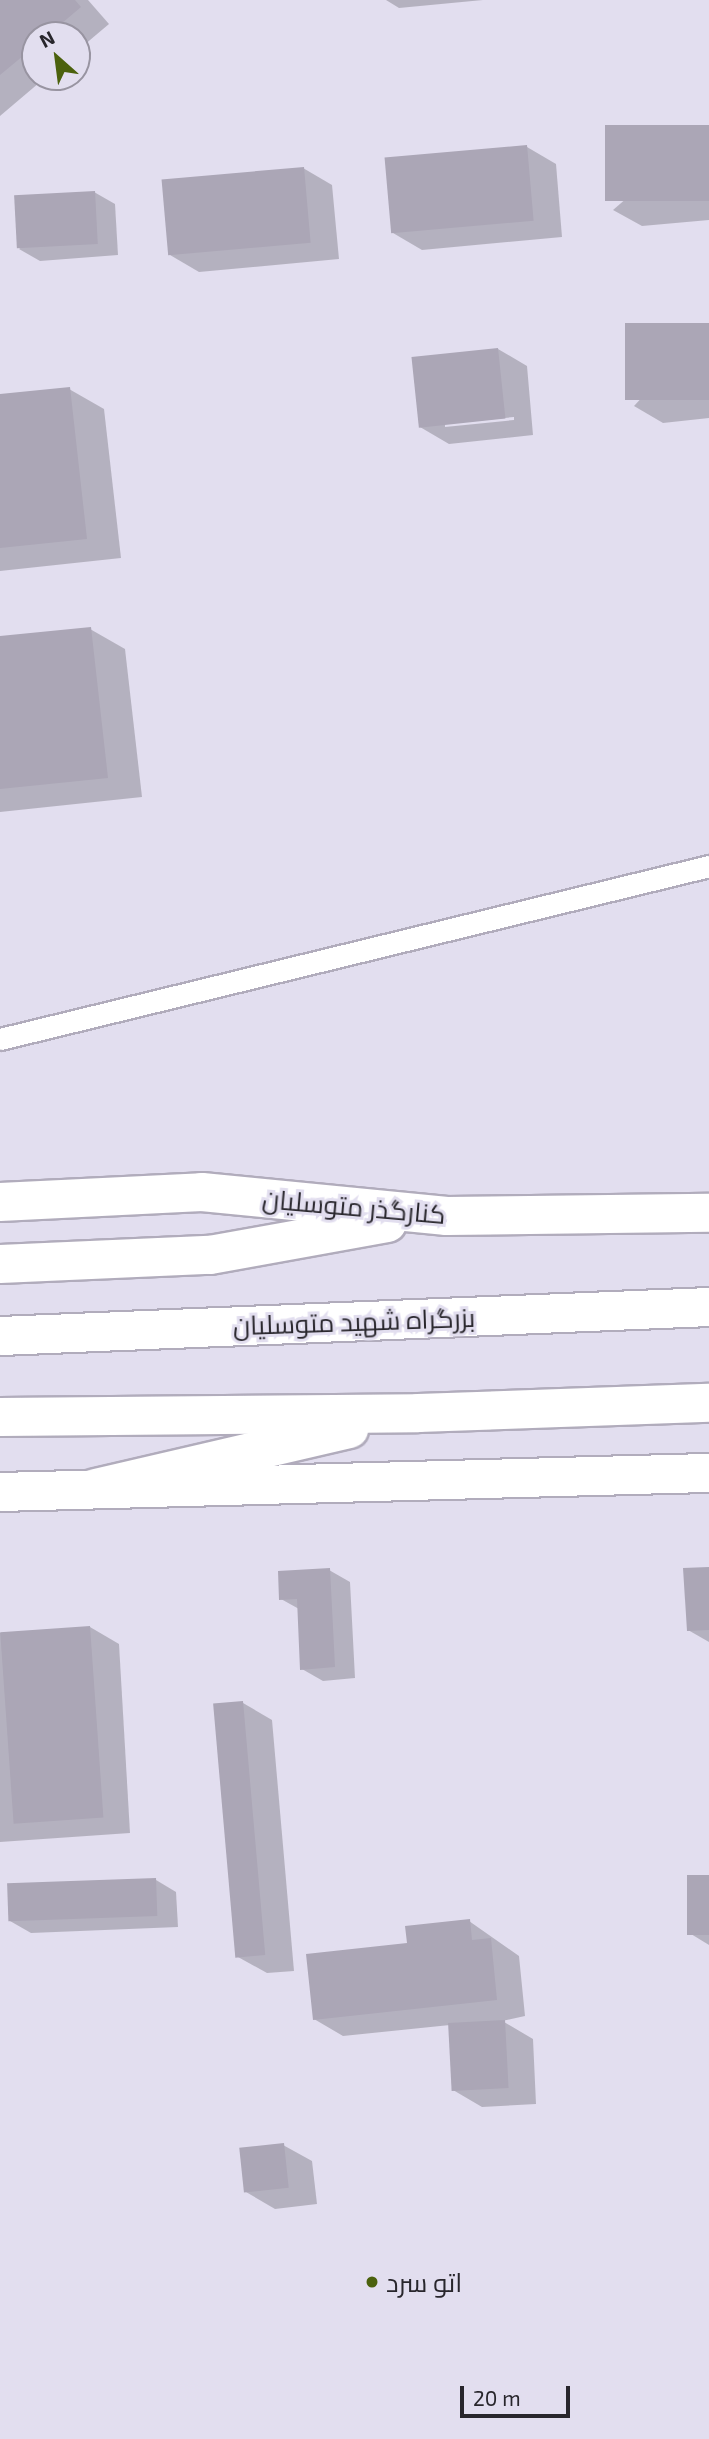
<!DOCTYPE html>
<meta charset="utf-8">
<style>
body{margin:0}
#map{position:relative;width:709px;height:2439px;overflow:hidden;background:#e2deef;font-family:"Exo 2",Cairo,sans-serif}
div>[style]{position:absolute}
[style*='--x']{left:calc(var(--x)*1px);top:calc(var(--y)*1px);width:calc(var(--w)*1px);rotate:calc(var(--a)*1deg)}
.shadow>*{inset:0;background:#0003}
.building>*{inset:0;background:#aba6b6;transform-origin:0 0}
.roads{filter:drop-shadow(2px 0 #b1acbc) drop-shadow(-2px 0 #b1acbc) drop-shadow(0 2px #b1acbc) drop-shadow(0 -2px #b1acbc)}
.lane>*{height:21px;margin:-10.5px;padding:0 10.5px;transform-origin:10.5px;border-radius:10.5px;background:#fff}
.primary>*{height:38px;margin:-19px;padding:0 19px;transform-origin:19px;border-radius:19px;background:#fff}
.highway>*{height:38px;margin:-19px;padding:0 19px;transform-origin:19px;border-radius:19px;background:#fff}
.dots>*{width:19px;height:19px;translate:-50% -50%;box-sizing:border-box;border:4px solid #e2deef;border-radius:50%}
span{translate:-50% -50%;white-space:nowrap;text-align:center;line-height:1.15;-webkit-text-stroke:6px #e2deef;paint-order:stroke}
.street-label{font-size:26px;color:#28262c}
.poi-label{font-size:26px;color:#28262c}
.left{translate:0 -50%;text-align:left}
.north{position:absolute;left:21px;top:21px;width:70px;height:70px;box-sizing:border-box;background:#e2deef;border:2px solid #9894a1;border-radius:50%;rotate:332deg;font-size:19px;font-weight:700;line-height:28px;text-align:center;color:#28262c}
.north::after{content:'';display:block;margin:auto;width:24px;height:32px;background:#4b610d;clip-path:polygon(50% 0,100% 100%,50% 72%,0 100%)}
.scale{position:absolute;left:460px;top:2386px;width:110px;height:32px;box-sizing:border-box;border:4px solid #28262c;border-top:0;padding-left:9px;font-size:21px;line-height:24px;white-space:nowrap;color:#28262c;-webkit-text-stroke:5px #e2deef;paint-order:stroke}
</style>
<div id="map">
<div class="shadow">
<i style="clip-path:polygon(0 0,88px 0,109px 24px,77px 51px,77px 35px,35px 35px,35px 77px,46px 77px,0 116px)"></i>
<i style="clip-path:polygon(386px 0,483px 0,399px 8px)"></i>
<i style="clip-path:polygon(709px 127px,709px 220px,642px 226px,613px 210px)"></i>
<i style="clip-path:polygon(527px 147px,556px 164px,562px 237px,422px 250px,393px 233px)"></i>
<i style="clip-path:polygon(303px 168px,332px 185px,339px 259px,199px 272px,170px 255px)"></i>
<i style="clip-path:polygon(94px 192px,115px 204px,118px 255px,40px 261px,19px 249px)"></i>
<i style="clip-path:polygon(709px 325px,709px 418px,663px 423px,634px 406px)"></i>
<i style="clip-path:polygon(evenodd,498px 349px,527px 366px,533px 435px,449px 444px,420px 427px,498px 349px,514px 417px,514px 420px,445px 427px,445px 424px,514px 417px)"></i>
<i style="clip-path:polygon(69px 389px,104px 409px,121px 558px,0 571px,0 395px)"></i>
<i style="clip-path:polygon(90px 629px,125px 649px,142px 797px,0 812px,0 637px)"></i>
<i style="clip-path:polygon(709px 1568px,709px 1642px,688px 1630px)"></i>
<i style="clip-path:polygon(329px 1570px,350px 1582px,355px 1678px,323px 1681px,302px 1669px,299px 1609px,281px 1599px)"></i>
<i style="clip-path:polygon(90px 1627px,119px 1644px,130px 1833px,0 1842px,0 1633px)"></i>
<i style="clip-path:polygon(243px 1703px,272px 1720px,294px 1971px,267px 1973px,238px 1957px)"></i>
<i style="clip-path:polygon(709px 1877px,709px 1945px,691px 1934px)"></i>
<i style="clip-path:polygon(156px 1880px,176px 1892px,178px 1927px,31px 1933px,10px 1921px)"></i>
<i style="clip-path:polygon(469px 1921px,519px 1956px,525px 2016px,493px 2023px,504px 2022px,533px 2039px,536px 2104px,482px 2107px,453px 2090px,450px 2025px,343px 2036px,314px 2019px,409px 1945px)"></i>
<i style="clip-path:polygon(283px 2145px,312px 2161px,317px 2204px,275px 2209px,246px 2192px)"></i>
</div>
<div class="building">
<i style="clip-path:polygon(0 0,75px 0,81px 7px,48px 35px,35px 35px,35px 46px,0 75px)"></i>
<i style="left:709px;top:125px;width:76px;height:104px;rotate:90deg"></i>
<i style="left:527px;top:145px;width:76px;height:143px;rotate:85deg"></i>
<i style="left:304px;top:167px;width:76px;height:143px;rotate:85deg"></i>
<i style="left:95px;top:191px;width:53px;height:81px;rotate:87deg"></i>
<i style="left:709px;top:323px;width:77px;height:84px;rotate:90deg"></i>
<i style="left:498px;top:348px;width:71px;height:87px;rotate:84deg"></i>
<i style="clip-path:polygon(70px 387px,87px 539px,0 548px,0 394px)"></i>
<i style="clip-path:polygon(91px 627px,108px 778px,0 789px,0 636px)"></i>
<i style="clip-path:polygon(709px 1567px,709px 1630px,687px 1631px,683px 1568px)"></i>
<i style="clip-path:polygon(330px 1568px,335px 1667px,300px 1670px,297px 1599px,279px 1600px,278px 1571px)"></i>
<i style="left:90px;top:1626px;width:192px;height:90px;rotate:86deg"></i>
<i style="left:243px;top:1701px;width:255px;height:30px;rotate:85deg"></i>
<i style="left:709px;top:1875px;width:60px;height:22px;rotate:90deg"></i>
<i style="left:156px;top:1878px;width:38px;height:149px;rotate:88deg"></i>
<i style="clip-path:polygon(470px 1919px,472px 1940px,491px 1938px,497px 2000px,313px 2020px,306px 1954px,407px 1943px,405px 1926px)"></i>
<i style="left:505px;top:2020px;width:68px;height:57px;rotate:87deg"></i>
<i style="left:284px;top:2143px;width:45px;height:45px;rotate:84deg"></i>
</div>
<div class="roads">
<div class="lane">
<i style="--x:0;--y:1039;--w:730;--a:-13.71"></i>
</div>
<div class="primary">
<i style="--x:0;--y:1202;--w:202;--a:-2.8"></i>
<i style="--x:202;--y:1192;--w:246;--a:5.6"></i>
<i style="--x:447;--y:1216;--w:262;--a:-0.7"></i>
<i style="--x:0;--y:1264;--w:210;--a:-2.5"></i>
<i style="--x:210;--y:1255;--w:180;--a:-10.2"></i>
<i style="--x:0;--y:1492;--w:709;--a:-1.54"></i>
</div>
<div class="highway">
<i style="--x:0;--y:1336;--w:710;--a:-2.34"></i>
<i style="--x:0;--y:1417;--w:418;--a:-0.5"></i>
<i style="--x:418;--y:1413;--w:291;--a:-2"></i>
<i style="--x:96;--y:1488;--w:260;--a:-13.1"></i>
</div>
</div>
<div class="dots">
<i style="left:372px;top:2282px;background:#4b610d"></i>
</div>
<div class="street-label">
<span style="left:354px;top:1206px;rotate:5deg">کنارگذر متوسلیان</span>
<span style="left:354px;top:1321px;rotate:-2deg">بزرگراه شهید متوسلیان</span>
</div>
<div class="poi-label">
<span class="left" style="left:386px;top:2282px">اتو سرد</span>
</div>
<div class="north">N</div>
<div class="scale">20 m</div>
</div>
